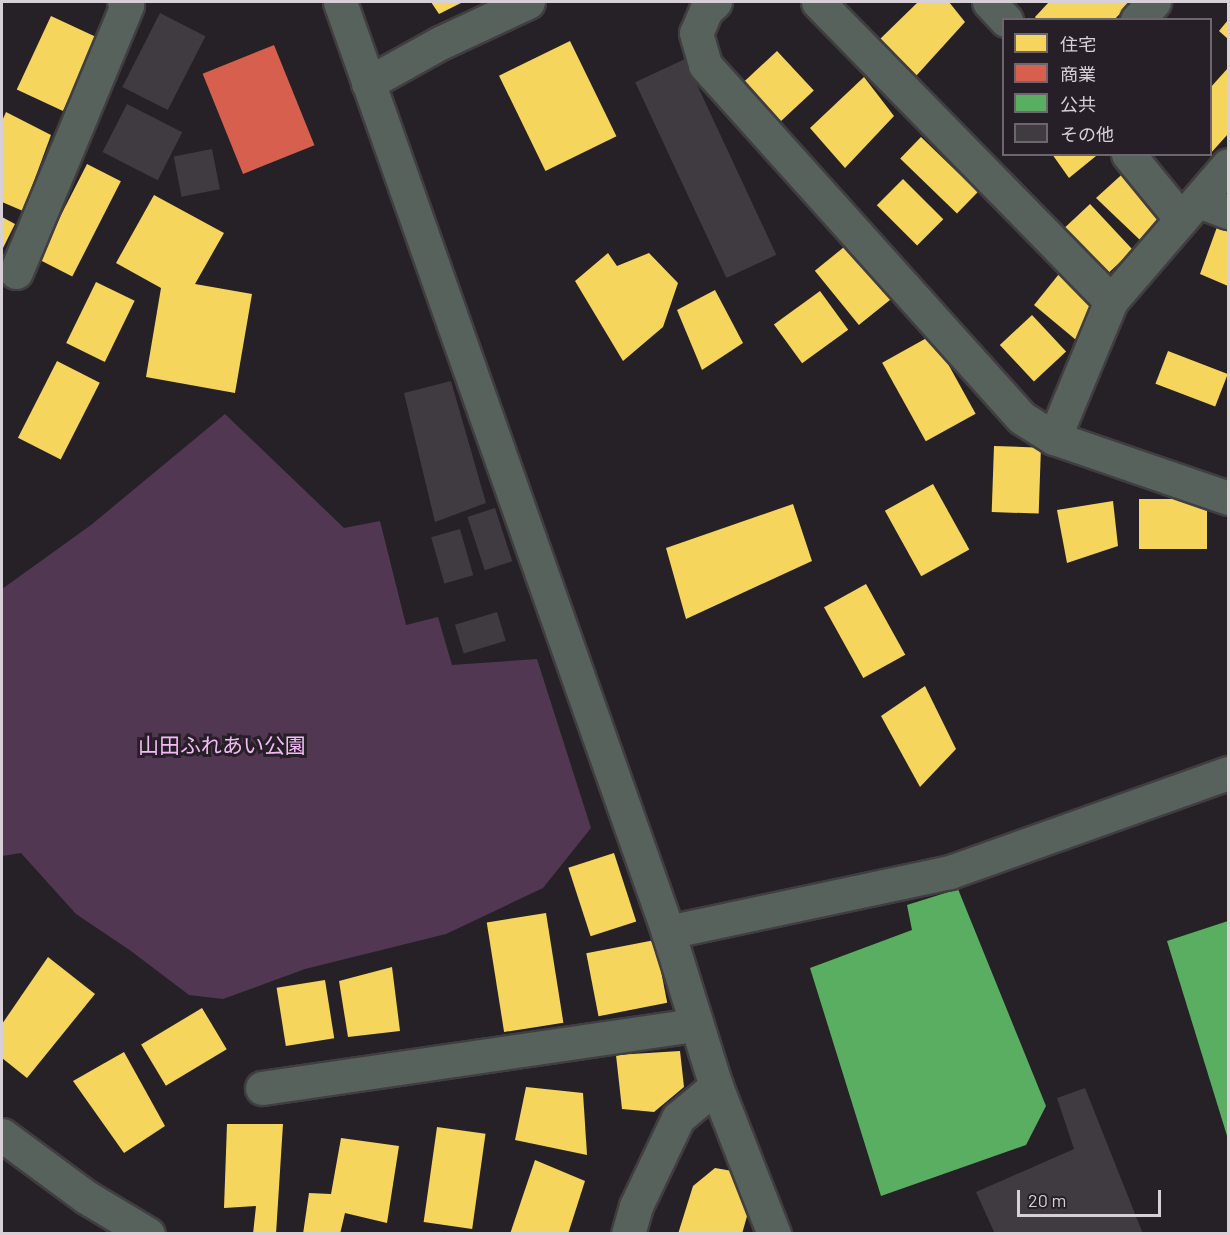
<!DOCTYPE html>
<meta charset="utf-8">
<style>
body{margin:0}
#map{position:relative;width:1230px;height:1235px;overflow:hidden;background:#262126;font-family:Barlow,"Noto Sans JP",sans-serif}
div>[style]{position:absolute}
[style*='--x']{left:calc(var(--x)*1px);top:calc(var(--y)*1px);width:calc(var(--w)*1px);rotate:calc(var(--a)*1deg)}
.green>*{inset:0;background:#513752}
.homes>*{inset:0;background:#f6d55c;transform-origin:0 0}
.shops>*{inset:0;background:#d6604d;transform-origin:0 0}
.public>*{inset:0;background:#5aae61}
.building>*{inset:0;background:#403b40;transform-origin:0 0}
.roads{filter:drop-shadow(2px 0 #413e41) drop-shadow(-2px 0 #413e41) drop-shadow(0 2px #413e41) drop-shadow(0 -2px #413e41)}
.minor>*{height:33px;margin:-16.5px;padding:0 16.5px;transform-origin:16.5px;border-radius:16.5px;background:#58625c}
span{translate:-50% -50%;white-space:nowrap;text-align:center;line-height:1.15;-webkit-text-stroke:6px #271f28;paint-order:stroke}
.park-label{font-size:21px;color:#f4baf6}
.frame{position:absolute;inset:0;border:3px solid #d7d1d7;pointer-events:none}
.legend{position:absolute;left:1002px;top:18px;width:210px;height:138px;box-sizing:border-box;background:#271f28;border:2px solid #6d666e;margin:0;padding:8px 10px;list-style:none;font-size:18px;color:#d7d1d7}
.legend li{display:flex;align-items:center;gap:12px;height:30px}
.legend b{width:30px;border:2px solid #6d666e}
.scale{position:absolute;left:1017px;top:1190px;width:144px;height:27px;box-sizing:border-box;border:3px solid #d7d1d7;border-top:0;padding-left:8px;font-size:18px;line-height:21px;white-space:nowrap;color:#d7d1d7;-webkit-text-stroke:4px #271f28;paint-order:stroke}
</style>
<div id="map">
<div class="green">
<i style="clip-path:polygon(225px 414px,344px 528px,380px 521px,406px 625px,438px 617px,452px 665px,537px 659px,591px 828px,543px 888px,446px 934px,305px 969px,223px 999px,189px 995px,131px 951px,76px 914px,21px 853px,2px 856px,2px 589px,91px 525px)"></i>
</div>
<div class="homes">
<i style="clip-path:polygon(431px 2px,463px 2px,439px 14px)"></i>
<i style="clip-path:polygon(918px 2px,949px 2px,965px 22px,916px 76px,878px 41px)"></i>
<i style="clip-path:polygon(1049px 2px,1131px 2px,1114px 20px,1037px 20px,1035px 17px)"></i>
<i style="left:51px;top:16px;width:51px;height:81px;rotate:25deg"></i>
<i style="clip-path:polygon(1228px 20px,1228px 39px,1219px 31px)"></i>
<i style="left:570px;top:41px;width:106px;height:79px;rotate:64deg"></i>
<i style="left:777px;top:51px;width:54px;height:47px;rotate:47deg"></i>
<i style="clip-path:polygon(1228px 68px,1228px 134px,1210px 154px,1210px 88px)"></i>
<i style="clip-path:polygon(864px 77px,894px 116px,845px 168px,810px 128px)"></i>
<i style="clip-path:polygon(6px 112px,51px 135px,23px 211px,2px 202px,2px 121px)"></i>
<i style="left:921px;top:137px;width:79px;height:30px;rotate:44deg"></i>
<i style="clip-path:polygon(1052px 154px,1095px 154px,1096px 156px,1069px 178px)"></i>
<i style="left:87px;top:164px;width:38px;height:107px;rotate:27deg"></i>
<i style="clip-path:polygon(1129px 168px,1167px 210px,1140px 240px,1096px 198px)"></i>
<i style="left:903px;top:179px;width:57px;height:37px;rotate:45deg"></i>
<i style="clip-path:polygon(154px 195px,224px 233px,195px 284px,252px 294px,235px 393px,146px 377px,161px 288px,116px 263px)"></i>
<i style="left:1090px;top:204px;width:63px;height:42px;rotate:47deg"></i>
<i style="clip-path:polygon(2px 217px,15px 224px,2px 250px)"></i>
<i style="clip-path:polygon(1217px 227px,1228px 232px,1228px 286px,1200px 274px)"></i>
<i style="left:849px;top:243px;width:70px;height:44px;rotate:51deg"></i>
<i style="clip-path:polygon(608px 253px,617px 266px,649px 253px,678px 283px,663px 327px,623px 361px,575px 281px)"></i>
<i style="clip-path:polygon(1059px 274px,1093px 305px,1076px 340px,1034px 305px)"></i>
<i style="left:96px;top:282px;width:43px;height:68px;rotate:26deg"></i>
<i style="clip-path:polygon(715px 290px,743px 343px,702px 370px,677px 310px)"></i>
<i style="left:820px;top:291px;width:48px;height:57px;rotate:54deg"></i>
<i style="left:1032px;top:315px;width:50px;height:44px;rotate:47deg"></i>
<i style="left:932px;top:335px;width:90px;height:57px;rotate:61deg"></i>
<i style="left:1168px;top:351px;width:64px;height:35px;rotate:21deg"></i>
<i style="left:57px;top:361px;width:48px;height:86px;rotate:27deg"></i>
<i style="left:994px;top:446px;width:47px;height:66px;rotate:2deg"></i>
<i style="left:933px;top:484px;width:75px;height:55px;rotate:61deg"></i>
<i style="left:1139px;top:499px;width:68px;height:50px"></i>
<i style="clip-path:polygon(1113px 501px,1118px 546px,1067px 563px,1057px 510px)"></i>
<i style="clip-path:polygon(793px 504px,812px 561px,686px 619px,666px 548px)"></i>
<i style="left:866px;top:584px;width:81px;height:48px;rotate:61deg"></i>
<i style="clip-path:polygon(925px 686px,956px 749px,920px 787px,881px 716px)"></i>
<i style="left:614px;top:853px;width:72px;height:48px;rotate:72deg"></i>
<i style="left:546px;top:913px;width:111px;height:60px;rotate:81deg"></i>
<i style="left:655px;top:940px;width:64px;height:70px;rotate:79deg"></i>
<i style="clip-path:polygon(48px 957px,95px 994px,27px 1078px,2px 1058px,2px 1024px)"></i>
<i style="clip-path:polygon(392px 967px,400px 1031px,348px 1037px,339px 981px)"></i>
<i style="left:325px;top:980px;width:59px;height:49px;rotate:81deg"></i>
<i style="left:202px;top:1008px;width:48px;height:71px;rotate:59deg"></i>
<i style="clip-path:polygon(680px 1051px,684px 1087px,654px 1112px,622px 1109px,616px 1055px)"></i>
<i style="clip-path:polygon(124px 1052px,165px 1126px,124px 1153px,73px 1081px)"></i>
<i style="clip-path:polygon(526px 1087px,583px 1093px,587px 1155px,515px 1140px)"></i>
<i style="clip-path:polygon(227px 1124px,283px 1124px,276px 1234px,253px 1234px,256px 1206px,224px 1208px)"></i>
<i style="left:437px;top:1127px;width:49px;height:96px;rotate:8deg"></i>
<i style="clip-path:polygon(341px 1138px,399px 1146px,387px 1223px,345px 1213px,340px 1234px,303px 1234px,309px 1193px,331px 1194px)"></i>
<i style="clip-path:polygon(535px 1160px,585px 1181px,568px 1234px,510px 1234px)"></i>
<i style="clip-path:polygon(715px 1168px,738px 1172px,749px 1209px,742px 1234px,678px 1234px,693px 1186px)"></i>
</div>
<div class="shops">
<i style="left:274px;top:45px;width:108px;height:77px;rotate:68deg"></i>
</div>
<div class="public">
<i style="clip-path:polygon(958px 889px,1046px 1106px,1026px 1145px,881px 1196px,810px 968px,912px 930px,907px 905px)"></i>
<i style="clip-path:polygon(1228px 921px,1228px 1139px,1167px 941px)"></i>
</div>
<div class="building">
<i style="left:160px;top:13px;width:51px;height:83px;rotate:27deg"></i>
<i style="left:685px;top:59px;width:216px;height:55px;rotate:65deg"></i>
<i style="left:127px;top:104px;width:62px;height:54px;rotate:27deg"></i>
<i style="left:212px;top:149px;width:41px;height:39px;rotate:79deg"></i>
<i style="clip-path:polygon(451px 381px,486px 503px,435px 522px,404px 393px)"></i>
<i style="left:495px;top:508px;width:56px;height:29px;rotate:72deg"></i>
<i style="left:460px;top:529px;width:48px;height:30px;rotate:74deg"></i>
<i style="left:497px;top:612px;width:30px;height:44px;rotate:73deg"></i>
<i style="clip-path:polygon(1085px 1088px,1143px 1234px,995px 1234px,976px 1192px,1074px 1149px,1057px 1098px)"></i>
</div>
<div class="roads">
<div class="minor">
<i style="--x:340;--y:2;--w:986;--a:70.57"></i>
<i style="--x:668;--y:932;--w:161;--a:72.7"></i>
<i style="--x:716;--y:1086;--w:159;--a:68.6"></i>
<i style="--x:715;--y:2;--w:12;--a:138"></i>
<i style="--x:706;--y:10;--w:25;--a:113"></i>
<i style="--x:696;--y:33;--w:33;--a:74"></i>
<i style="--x:705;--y:65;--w:474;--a:48.1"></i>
<i style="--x:1022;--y:418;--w:38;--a:32"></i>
<i style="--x:1054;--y:438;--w:184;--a:19"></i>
<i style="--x:818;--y:2;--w:419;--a:45.6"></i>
<i style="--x:989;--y:2;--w:25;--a:47"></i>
<i style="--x:1137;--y:20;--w:25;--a:-47"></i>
<i style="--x:368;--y:83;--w:82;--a:-29.1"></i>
<i style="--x:440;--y:43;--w:97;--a:-25"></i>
<i style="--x:1128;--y:154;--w:84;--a:50.8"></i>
<i style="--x:1199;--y:201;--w:31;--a:21"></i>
<i style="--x:16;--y:272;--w:289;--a:-67.4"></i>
<i style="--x:127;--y:5;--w:4;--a:-135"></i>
<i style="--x:1054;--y:438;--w:148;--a:-67.4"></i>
<i style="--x:1111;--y:301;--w:179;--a:-49.3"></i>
<i style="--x:668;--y:932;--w:288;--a:-12"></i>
<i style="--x:950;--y:872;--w:295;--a:-19.6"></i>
<i style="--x:262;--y:1088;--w:439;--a:-8.3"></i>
<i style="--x:2;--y:1135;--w:104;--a:36.4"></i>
<i style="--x:86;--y:1197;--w:72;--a:30.8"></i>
<i style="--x:628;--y:1234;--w:29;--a:-74"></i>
<i style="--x:636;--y:1206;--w:98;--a:-64.5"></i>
<i style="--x:678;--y:1118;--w:50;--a:-40.1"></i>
</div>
</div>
<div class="park-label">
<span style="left:222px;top:745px">山田ふれあい公園</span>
</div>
<div class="frame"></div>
<ul class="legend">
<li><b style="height:16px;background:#f6d55c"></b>住宅</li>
<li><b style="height:16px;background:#d6604d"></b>商業</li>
<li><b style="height:16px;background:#5aae61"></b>公共</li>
<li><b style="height:16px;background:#403b40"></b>その他</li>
</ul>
<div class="scale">20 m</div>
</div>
